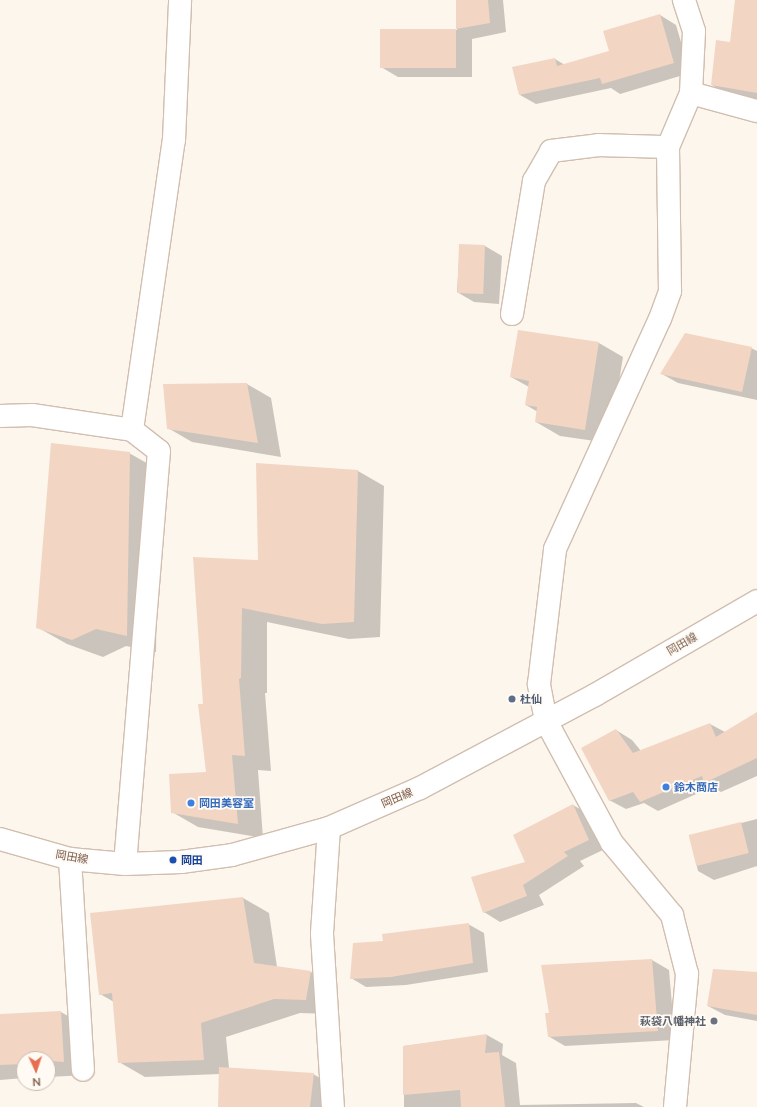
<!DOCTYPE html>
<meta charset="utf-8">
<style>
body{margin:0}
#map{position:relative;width:757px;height:1107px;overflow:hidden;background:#fdf6ec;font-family:Lato,"Noto Sans JP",sans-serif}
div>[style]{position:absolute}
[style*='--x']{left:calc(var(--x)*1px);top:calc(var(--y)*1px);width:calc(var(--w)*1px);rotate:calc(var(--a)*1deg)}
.shadow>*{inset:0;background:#0003}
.building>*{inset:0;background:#f3d5c3;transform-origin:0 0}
.roads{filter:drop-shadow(1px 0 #d1beb0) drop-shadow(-1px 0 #d1beb0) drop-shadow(0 1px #d1beb0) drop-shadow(0 -1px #d1beb0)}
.minor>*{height:22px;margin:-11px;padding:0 11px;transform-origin:11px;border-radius:11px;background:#fff}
.tertiary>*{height:22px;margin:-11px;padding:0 11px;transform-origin:11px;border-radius:11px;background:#fff}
.dots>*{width:11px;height:11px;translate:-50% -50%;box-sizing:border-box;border:2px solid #fffaf3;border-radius:50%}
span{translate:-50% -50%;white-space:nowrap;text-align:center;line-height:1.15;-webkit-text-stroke:3.5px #fffaf3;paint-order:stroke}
.street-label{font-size:11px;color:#7a5c4d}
.service-label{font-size:11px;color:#4e5e75;font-weight:700}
.left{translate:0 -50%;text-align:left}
.shop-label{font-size:11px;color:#366cbe;font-weight:700}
.transit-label{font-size:11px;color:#164399;font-weight:700}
.worship-label{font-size:11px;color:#5b616d;font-weight:700}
.right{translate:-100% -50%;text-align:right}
.north{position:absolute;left:16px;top:1051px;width:40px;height:40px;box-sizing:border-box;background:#fffaf3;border:1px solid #cabbb1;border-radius:50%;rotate:177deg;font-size:11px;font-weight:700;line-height:16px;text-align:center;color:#7a5c4d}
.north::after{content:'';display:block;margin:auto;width:14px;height:18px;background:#e76f51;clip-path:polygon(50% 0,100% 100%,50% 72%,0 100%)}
</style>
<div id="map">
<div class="shadow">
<i style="clip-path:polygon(457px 0,503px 0,506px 32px,472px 39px,472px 77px,398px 77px,381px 67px,381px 30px,457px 30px)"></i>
<i style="clip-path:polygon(736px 0,757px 0,757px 99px,729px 95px,712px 85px,731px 43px)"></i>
<i style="clip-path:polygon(660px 15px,676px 25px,690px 73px,620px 94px,611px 88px,536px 104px,520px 95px,555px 59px,565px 65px,610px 51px)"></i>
<i style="clip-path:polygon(460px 245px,485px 246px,502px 256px,499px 304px,474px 302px,457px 292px)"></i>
<i style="clip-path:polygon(599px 343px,623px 357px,609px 443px,560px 436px,536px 422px,538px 412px,526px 405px,529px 387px,511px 377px)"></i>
<i style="clip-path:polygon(751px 348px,757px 351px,757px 400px,678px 383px,662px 374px)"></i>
<i style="clip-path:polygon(247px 384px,271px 398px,281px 457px,192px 442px,168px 428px)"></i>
<i style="clip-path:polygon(129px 453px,159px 470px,156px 652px,126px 646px,103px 657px,67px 644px,37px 627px)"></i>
<i style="clip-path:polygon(257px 465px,358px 471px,384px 486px,380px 637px,349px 639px,267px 622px,267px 693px,265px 693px,271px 771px,258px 770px,263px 838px,198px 827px,172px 812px,207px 773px,204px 705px,259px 561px)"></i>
<i style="clip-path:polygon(757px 713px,757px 776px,721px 792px,712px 787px,658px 811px,644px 803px,626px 809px,609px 800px,616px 730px,632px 740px,641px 751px,710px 724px,725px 732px)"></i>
<i style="clip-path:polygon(573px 805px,590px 815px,605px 849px,580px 861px,584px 866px,539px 895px,544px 905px,500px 922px,484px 912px)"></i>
<i style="clip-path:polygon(757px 819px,757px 866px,714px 880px,698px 871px,690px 836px)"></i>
<i style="clip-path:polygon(243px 898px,269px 913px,277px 967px,311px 972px,336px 987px,331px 1014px,300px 1013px,226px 1037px,229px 1068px,313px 1074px,329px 1083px,327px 1107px,219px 1107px,220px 1074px,145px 1077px,119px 1062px,114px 1002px,100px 994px)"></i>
<i style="clip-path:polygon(468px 924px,484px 933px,488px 972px,406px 985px,366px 987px,351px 978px,384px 942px)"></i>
<i style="clip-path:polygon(652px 960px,669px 970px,675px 1040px,565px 1046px,548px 1036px,551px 1014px)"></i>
<i style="clip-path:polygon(757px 973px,757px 1021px,725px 1015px,708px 1006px)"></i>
<i style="clip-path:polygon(61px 1012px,85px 1026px,87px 1075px,48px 1077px,48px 1059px,24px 1059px,24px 1078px,0 1080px,0 1015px)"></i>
<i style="clip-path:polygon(487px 1035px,503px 1044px,502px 1055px,516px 1063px,520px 1105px,636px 1103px,644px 1107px,404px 1107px,404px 1046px)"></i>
</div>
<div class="building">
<i style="clip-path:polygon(456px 0,488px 0,490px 23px,456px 29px)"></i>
<i style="clip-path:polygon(735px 0,757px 0,757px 93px,711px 85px,716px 40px,730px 42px)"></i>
<i style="clip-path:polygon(660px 14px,674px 63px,602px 84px,600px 78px,519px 95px,512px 67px,555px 58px,557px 66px,609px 51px,603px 31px)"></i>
<i style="left:380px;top:29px;width:76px;height:39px"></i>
<i style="left:459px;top:244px;width:26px;height:49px;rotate:2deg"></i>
<i style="clip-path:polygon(518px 330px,599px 342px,585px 430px,535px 422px,537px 407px,525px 405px,529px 381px,510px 377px)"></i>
<i style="clip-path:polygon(685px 333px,752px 347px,742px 392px,660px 374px)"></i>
<i style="clip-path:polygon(247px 383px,258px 443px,167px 429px,163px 384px)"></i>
<i style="clip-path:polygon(51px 443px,130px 452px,127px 636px,96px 629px,72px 640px,36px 628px)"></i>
<i style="clip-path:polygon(256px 463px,358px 470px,354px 622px,322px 624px,242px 608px,241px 678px,239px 679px,245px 756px,232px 755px,238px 824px,171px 813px,169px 774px,206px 772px,198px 704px,203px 704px,193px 557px,258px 560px)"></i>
<i style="clip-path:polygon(757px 712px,757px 758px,704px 783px,702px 776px,640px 802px,633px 792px,609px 801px,581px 748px,616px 729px,633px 753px,710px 723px,716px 737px)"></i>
<i style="clip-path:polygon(573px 804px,589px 840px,564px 852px,568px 856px,523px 885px,527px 896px,483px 913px,471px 877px,525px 862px,513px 835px)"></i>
<i style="left:741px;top:822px;width:32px;height:54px;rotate:76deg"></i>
<i style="clip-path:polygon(243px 897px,254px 963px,311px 971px,306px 1000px,274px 999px,201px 1023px,204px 1060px,118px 1063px,112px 993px,99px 995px,90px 913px)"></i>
<i style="clip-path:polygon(469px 923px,473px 963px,391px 977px,350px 979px,353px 943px,383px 941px,382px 934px)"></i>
<i style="clip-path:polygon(652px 959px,658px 1031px,548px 1037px,545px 1013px,549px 1013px,541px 965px)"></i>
<i style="clip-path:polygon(713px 969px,757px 972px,757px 1015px,707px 1006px)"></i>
<i style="clip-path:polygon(61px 1011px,64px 1062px,24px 1059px,24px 1064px,0 1065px,0 1014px)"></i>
<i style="clip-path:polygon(487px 1034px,485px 1053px,499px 1052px,505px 1107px,461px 1107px,460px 1090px,403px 1095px,403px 1046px)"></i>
<i style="clip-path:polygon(219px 1067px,314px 1073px,310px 1107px,218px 1107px)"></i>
</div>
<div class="roads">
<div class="minor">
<i style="--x:691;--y:93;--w:68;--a:15.3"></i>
<i style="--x:512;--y:314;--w:135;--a:-80.6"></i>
<i style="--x:534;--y:181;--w:34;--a:-60"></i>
<i style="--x:551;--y:151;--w:48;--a:-7.1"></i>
<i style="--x:599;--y:145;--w:69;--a:1.7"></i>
<i style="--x:0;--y:416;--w:32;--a:-2"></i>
<i style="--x:32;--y:415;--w:101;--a:8.5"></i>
<i style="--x:132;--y:430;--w:34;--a:38"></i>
<i style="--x:159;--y:451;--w:414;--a:94.7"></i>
<i style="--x:329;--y:828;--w:106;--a:93.8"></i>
<i style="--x:322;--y:934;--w:173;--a:86.4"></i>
<i style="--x:70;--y:859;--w:211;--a:86.5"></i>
<i style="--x:675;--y:1107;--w:134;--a:-84.8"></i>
<i style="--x:687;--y:974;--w:61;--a:-104.3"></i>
<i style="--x:672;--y:915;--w:94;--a:-129.8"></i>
<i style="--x:612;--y:843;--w:139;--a:-118.4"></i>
<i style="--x:546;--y:721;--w:38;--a:-101"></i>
<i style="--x:539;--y:684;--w:136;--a:-83.2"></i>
<i style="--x:555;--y:549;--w:253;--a:-65.5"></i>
<i style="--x:660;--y:319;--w:30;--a:-70"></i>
<i style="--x:670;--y:291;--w:144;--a:-90.8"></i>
<i style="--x:668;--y:147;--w:59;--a:-66.9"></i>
<i style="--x:691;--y:93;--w:62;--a:-87.2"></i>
<i style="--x:694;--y:31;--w:33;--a:-108"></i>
</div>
<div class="tertiary">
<i style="--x:132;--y:430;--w:293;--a:-81.8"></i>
<i style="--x:174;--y:140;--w:140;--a:-87.5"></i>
<i style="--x:0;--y:839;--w:73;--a:15.9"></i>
<i style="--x:70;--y:859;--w:55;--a:5.2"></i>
<i style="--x:125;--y:864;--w:56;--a:-2"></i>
<i style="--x:181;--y:862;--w:51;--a:-7.8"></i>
<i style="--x:232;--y:855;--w:101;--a:-15.6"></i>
<i style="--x:329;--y:828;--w:99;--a:-23.7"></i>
<i style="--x:420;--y:788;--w:198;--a:-28"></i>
<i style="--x:595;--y:695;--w:187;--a:-30.1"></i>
</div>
</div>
<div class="dots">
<i style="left:512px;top:699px;background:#5c6f8a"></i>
<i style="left:666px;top:787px;background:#3f7fe0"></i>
<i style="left:191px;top:803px;background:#3f7fe0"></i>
<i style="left:173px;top:860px;background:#1a4fb4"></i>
<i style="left:714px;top:1021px;background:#6b7280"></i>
</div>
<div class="street-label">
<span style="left:682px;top:644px;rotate:-30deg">岡田線</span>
<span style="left:397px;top:798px;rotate:-23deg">岡田線</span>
<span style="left:72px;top:857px;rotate:10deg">岡田線</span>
</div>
<div class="service-label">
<span class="left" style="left:520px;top:699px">杜仙</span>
</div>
<div class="shop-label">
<span class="left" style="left:674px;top:787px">鈴木商店</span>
<span class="left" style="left:199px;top:803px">岡田美容室</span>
</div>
<div class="transit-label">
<span class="left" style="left:181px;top:860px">岡田</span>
</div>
<div class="worship-label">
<span class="right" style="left:706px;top:1021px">萩袋八幡神社</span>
</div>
<div class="north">N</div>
</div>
